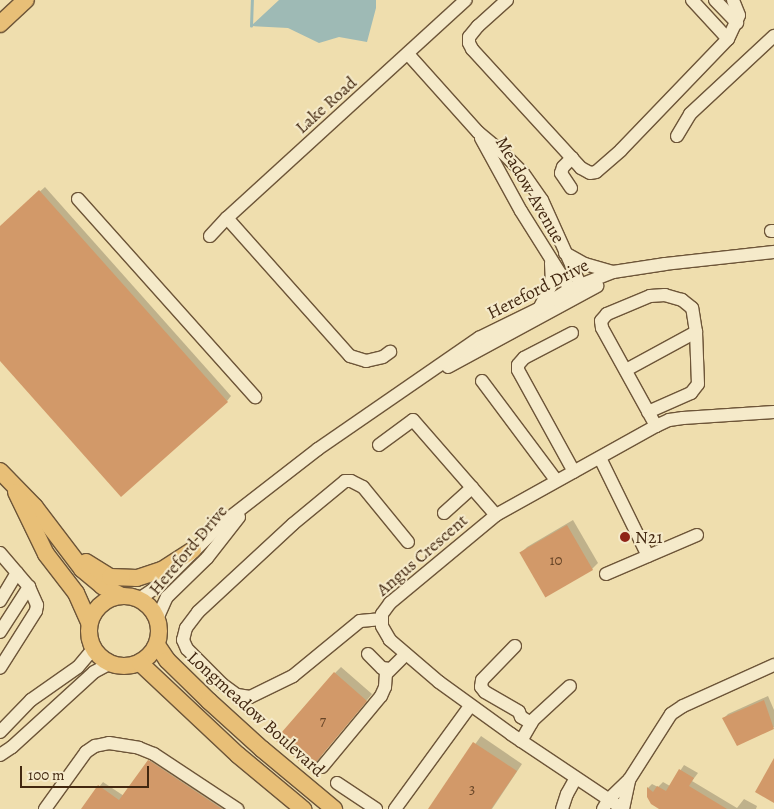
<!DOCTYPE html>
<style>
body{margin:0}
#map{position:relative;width:774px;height:809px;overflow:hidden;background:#efdeae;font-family:Alegreya,serif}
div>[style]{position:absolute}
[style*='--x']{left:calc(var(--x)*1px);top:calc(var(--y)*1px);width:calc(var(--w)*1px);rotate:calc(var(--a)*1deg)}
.water>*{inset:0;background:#9ebab5}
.shadow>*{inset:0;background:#0003}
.stream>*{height:2.5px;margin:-1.25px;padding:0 1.25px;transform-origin:1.25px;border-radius:1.25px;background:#9ebab5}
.building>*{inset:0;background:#d29969;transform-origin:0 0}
.roads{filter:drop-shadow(1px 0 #6d5538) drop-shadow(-1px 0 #6d5538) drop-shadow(0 1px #6d5538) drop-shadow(0 -1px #6d5538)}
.minor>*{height:12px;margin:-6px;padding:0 6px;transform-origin:6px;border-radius:6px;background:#f5eaca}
.major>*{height:16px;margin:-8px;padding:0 8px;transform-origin:8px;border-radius:8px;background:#e8bf77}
.major>.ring{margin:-8px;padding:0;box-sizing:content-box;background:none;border:16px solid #e8bf77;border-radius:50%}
.dots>*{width:14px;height:14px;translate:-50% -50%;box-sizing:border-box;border:2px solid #f5eaca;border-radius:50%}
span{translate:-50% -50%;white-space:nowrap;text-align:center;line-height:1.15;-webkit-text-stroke:4px #f5eaca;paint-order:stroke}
.number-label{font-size:15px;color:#664426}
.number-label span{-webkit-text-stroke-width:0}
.street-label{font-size:18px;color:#422710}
.poi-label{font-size:18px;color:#422710}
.left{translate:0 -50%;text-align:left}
.scale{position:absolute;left:20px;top:766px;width:129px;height:22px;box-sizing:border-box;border:2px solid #422710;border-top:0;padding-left:6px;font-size:15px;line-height:18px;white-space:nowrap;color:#422710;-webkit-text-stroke:4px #f5eaca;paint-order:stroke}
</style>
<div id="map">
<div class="water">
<i style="clip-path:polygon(279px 0,376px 0,376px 8px,367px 42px,339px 37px,319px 43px,288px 28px,251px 26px)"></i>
</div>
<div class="shadow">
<i style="clip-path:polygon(45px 187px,231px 396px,227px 401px,0 359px,0 227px)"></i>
<i style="clip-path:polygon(573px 520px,598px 563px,592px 569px,521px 553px,527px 547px)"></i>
<i style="clip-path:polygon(341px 667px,372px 694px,322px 754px,318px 765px,312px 771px,335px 673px)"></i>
<i style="clip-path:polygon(768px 696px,774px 710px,774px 727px,737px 745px,724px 718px,728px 714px)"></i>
<i style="clip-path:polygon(481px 736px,522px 764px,492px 809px,429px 809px)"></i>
<i style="clip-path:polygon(153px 756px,235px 809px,82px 809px,103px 782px,124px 796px)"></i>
<i style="clip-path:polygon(684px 765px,698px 773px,692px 781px,737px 808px,744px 799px,757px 806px,756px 809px,663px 809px,651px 801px,648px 788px,652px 784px,658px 787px,663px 782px,670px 786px)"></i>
</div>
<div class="stream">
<i style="--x:251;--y:26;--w:26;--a:-88"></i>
</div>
<div class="building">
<i style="clip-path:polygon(39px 190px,228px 402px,121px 497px,0 361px,0 226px)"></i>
<i style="left:567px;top:525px;width:52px;height:55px;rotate:60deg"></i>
<i style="clip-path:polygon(334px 672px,367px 701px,316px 762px,312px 773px,275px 740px)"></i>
<i style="clip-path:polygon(764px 700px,774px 729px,737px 746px,722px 718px)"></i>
<i style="clip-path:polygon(473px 742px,517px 771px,491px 809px,428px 809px)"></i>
<i style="clip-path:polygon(774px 758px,774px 803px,755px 792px)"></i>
<i style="clip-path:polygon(148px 760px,150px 761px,222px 809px,81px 809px,98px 785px,119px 800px)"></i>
<i style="clip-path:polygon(679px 769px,694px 778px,689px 786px,727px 809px,659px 809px,651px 804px,647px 797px,647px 787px,653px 792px,657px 786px,666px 791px)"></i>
</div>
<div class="roads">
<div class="minor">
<i style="--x:507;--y:0;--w:39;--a:138"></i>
<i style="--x:478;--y:26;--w:14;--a:129"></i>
<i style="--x:469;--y:37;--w:6;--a:90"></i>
<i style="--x:469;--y:43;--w:7;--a:63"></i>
<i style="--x:472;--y:49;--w:161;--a:47.5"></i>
<i style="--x:581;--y:168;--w:10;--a:29"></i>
<i style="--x:590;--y:173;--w:6;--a:-9"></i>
<i style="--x:596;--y:172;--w:33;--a:-41"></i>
<i style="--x:621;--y:150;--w:154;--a:-46.1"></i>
<i style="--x:728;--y:39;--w:26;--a:-65"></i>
<i style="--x:739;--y:15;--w:16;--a:-112"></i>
<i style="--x:692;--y:0;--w:53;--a:47.3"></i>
<i style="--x:715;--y:0;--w:32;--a:46"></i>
<i style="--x:408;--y:54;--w:105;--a:48.1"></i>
<i style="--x:478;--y:132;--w:33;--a:40"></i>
<i style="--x:503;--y:153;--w:28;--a:45"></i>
<i style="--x:523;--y:173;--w:33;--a:55"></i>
<i style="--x:542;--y:200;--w:92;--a:65.7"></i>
<i style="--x:677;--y:136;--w:26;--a:-59"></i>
<i style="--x:690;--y:114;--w:115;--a:-42.9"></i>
<i style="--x:481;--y:138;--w:83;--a:61.3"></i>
<i style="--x:521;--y:211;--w:92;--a:57.9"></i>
<i style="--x:571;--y:188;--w:18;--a:-124"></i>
<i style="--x:561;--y:173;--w:6;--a:-72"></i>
<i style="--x:563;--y:167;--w:13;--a:-45"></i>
<i style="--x:78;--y:199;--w:266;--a:48.2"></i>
<i style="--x:227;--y:218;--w:185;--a:48.3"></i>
<i style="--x:350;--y:356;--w:17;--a:17"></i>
<i style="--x:366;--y:361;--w:17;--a:-13"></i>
<i style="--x:383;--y:357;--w:9;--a:-36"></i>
<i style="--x:771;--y:231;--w:3;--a:0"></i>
<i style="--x:210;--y:236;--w:25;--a:-47"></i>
<i style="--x:227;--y:218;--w:323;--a:-42.4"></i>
<i style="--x:565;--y:253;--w:23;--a:29"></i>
<i style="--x:585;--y:264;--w:29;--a:16"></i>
<i style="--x:540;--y:307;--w:27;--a:-63"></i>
<i style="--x:552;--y:283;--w:20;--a:-93"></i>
<i style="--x:572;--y:333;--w:54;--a:152.5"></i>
<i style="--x:524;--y:358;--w:9;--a:131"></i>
<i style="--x:518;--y:365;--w:5;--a:90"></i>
<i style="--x:518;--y:370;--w:116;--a:61.2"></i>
<i style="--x:448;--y:367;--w:170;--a:-28.5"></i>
<i style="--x:626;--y:370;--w:80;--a:-28.5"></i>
<i style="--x:482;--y:381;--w:124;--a:53.2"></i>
<i style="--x:648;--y:412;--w:47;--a:-23.8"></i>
<i style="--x:691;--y:393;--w:11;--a:-52"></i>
<i style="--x:698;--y:384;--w:52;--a:-92.2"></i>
<i style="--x:696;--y:332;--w:24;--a:-99"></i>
<i style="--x:692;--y:308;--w:13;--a:-141"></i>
<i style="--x:682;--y:300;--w:18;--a:-164"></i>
<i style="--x:665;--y:295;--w:15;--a:176"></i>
<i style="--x:650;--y:296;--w:47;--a:157.3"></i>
<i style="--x:607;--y:314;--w:9;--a:131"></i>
<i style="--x:601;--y:321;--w:7;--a:82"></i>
<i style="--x:602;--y:328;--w:112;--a:61.1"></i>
<i style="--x:379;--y:445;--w:42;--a:-36.3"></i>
<i style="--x:413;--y:420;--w:126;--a:48.9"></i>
<i style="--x:600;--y:458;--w:109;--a:63.9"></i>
<i style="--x:444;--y:513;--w:38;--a:-42"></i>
<i style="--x:0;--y:553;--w:45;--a:49.5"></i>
<i style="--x:29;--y:587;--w:20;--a:66"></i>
<i style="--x:37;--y:605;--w:6;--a:99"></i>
<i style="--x:36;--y:611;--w:67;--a:122.3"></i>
<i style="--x:606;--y:574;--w:99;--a:-23.2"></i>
<i style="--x:139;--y:599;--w:25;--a:-34"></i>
<i style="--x:160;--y:585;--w:85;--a:-45"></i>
<i style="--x:220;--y:525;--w:124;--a:-37.8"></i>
<i style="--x:318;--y:449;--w:196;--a:-34.6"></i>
<i style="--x:479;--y:338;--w:66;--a:-26.2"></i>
<i style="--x:538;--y:309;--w:38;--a:-32"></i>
<i style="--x:570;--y:289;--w:46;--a:-21.6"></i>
<i style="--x:613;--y:272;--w:53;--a:-8.7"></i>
<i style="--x:665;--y:264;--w:110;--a:-6.3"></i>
<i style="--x:0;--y:601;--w:33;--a:-59"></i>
<i style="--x:157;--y:619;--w:24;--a:-66"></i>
<i style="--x:167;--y:597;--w:56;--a:-44.3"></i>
<i style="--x:207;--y:558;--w:52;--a:-52"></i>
<i style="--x:382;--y:619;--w:22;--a:175"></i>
<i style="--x:360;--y:621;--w:87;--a:140.6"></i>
<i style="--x:293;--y:676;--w:48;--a:154"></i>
<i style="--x:250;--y:697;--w:13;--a:-171"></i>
<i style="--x:237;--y:695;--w:19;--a:-144"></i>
<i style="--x:222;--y:684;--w:49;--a:-135"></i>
<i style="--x:187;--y:649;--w:10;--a:-114"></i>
<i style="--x:183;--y:640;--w:12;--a:-76"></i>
<i style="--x:186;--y:628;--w:20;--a:-53"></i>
<i style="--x:198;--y:612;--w:129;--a:-42.8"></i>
<i style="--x:293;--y:524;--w:67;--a:-39.6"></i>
<i style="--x:345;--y:481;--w:6;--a:0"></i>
<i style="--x:351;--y:481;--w:13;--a:27"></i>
<i style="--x:363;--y:487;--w:71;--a:50.7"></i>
<i style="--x:0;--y:632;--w:54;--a:-57.2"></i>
<i style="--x:515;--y:646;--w:47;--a:134.1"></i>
<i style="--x:482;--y:680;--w:7;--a:98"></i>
<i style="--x:481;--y:687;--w:6;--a:51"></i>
<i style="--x:485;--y:692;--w:39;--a:30"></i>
<i style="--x:519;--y:712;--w:5;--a:68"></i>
<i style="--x:521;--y:717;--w:12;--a:31"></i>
<i style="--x:368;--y:654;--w:20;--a:45"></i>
<i style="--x:382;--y:668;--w:8;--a:7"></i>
<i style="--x:0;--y:732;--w:45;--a:-45.9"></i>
<i style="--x:31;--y:700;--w:57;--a:-35.1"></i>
<i style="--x:78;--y:667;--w:23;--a:-50"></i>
<i style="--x:521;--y:741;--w:24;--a:-60"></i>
<i style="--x:533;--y:720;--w:50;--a:-42.6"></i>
<i style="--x:0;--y:755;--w:14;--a:-34"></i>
<i style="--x:12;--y:747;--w:111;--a:-42.4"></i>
<i style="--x:94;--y:672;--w:17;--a:-28"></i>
<i style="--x:322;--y:767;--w:92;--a:-50.3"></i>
<i style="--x:381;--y:696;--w:10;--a:-66"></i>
<i style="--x:385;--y:687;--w:13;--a:-86"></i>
<i style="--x:386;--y:674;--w:28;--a:-45"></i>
<i style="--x:337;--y:783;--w:47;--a:33.7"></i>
<i style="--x:45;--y:809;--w:70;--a:-54.3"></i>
<i style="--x:86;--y:752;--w:11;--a:-34"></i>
<i style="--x:95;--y:746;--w:14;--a:-12"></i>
<i style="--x:109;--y:743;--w:30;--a:9"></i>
<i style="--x:139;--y:748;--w:16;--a:22"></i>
<i style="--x:154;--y:754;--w:100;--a:33.5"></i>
<i style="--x:395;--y:809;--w:127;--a:-53.9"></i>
<i style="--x:562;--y:809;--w:16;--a:-72"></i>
<i style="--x:567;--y:794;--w:18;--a:-61"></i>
<i style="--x:603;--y:809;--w:12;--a:-59"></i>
<i style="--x:609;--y:799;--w:28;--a:-44"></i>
<i style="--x:629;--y:780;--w:78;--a:-57.5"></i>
<i style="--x:671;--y:714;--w:14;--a:-34"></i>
<i style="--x:683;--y:706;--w:100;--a:-24.3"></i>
<i style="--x:623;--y:809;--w:135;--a:-146.2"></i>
<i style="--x:511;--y:734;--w:89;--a:-144.2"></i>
<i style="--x:439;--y:682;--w:65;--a:-139.4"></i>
<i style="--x:390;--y:640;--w:16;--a:-120"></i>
<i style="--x:382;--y:626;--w:12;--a:-90"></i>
<i style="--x:382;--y:614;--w:14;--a:-54"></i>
<i style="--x:390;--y:603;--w:138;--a:-39.7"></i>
<i style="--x:496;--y:515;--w:183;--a:-29.1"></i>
<i style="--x:656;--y:426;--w:14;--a:-25"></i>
<i style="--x:669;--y:420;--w:14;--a:-8"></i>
<i style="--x:683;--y:418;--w:91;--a:-3.8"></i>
<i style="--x:623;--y:809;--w:30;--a:-78"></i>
</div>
<div class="major">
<i style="--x:0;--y:24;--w:35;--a:-43"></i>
<i style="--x:0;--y:471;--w:50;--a:45.8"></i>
<i style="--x:35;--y:507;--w:78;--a:52.8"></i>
<i style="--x:82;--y:569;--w:26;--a:40"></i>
<i style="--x:102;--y:586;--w:22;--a:27"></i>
<i style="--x:16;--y:492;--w:69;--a:64.2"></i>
<i style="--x:46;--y:554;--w:49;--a:52.4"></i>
<i style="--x:76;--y:593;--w:32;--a:66"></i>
<i style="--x:86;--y:562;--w:28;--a:32"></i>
<i style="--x:110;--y:577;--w:27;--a:2"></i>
<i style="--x:137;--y:578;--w:26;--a:-18"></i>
<i style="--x:162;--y:570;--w:37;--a:-33"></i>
<i class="ring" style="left:89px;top:596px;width:54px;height:54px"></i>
<i style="--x:157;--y:645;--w:18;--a:56"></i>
<i style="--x:167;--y:660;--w:59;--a:44.3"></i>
<i style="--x:209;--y:701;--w:72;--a:42.2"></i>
<i style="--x:262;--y:749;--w:94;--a:39.8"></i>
<i style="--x:140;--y:663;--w:134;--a:43.2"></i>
<i style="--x:238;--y:755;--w:85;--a:39.7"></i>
</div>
</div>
<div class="dots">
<i style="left:625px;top:537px;background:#8f2418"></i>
</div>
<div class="number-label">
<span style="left:556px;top:561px">10</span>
<span style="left:323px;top:722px">7</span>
<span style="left:472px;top:790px">3</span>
</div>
<div class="street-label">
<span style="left:326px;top:105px;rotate:-42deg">Lake Road</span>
<span style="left:530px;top:190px;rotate:60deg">Meadow Avenue</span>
<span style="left:538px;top:289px;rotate:-27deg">Hereford Drive</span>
<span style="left:188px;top:550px;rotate:-50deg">Hereford Drive</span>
<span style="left:422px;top:555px;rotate:-41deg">Angus Crescent</span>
<span style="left:256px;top:714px;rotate:42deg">Longmeadow Boulevard</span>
</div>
<div class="poi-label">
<span class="left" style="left:635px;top:537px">N21</span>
</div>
<div class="scale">100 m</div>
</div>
